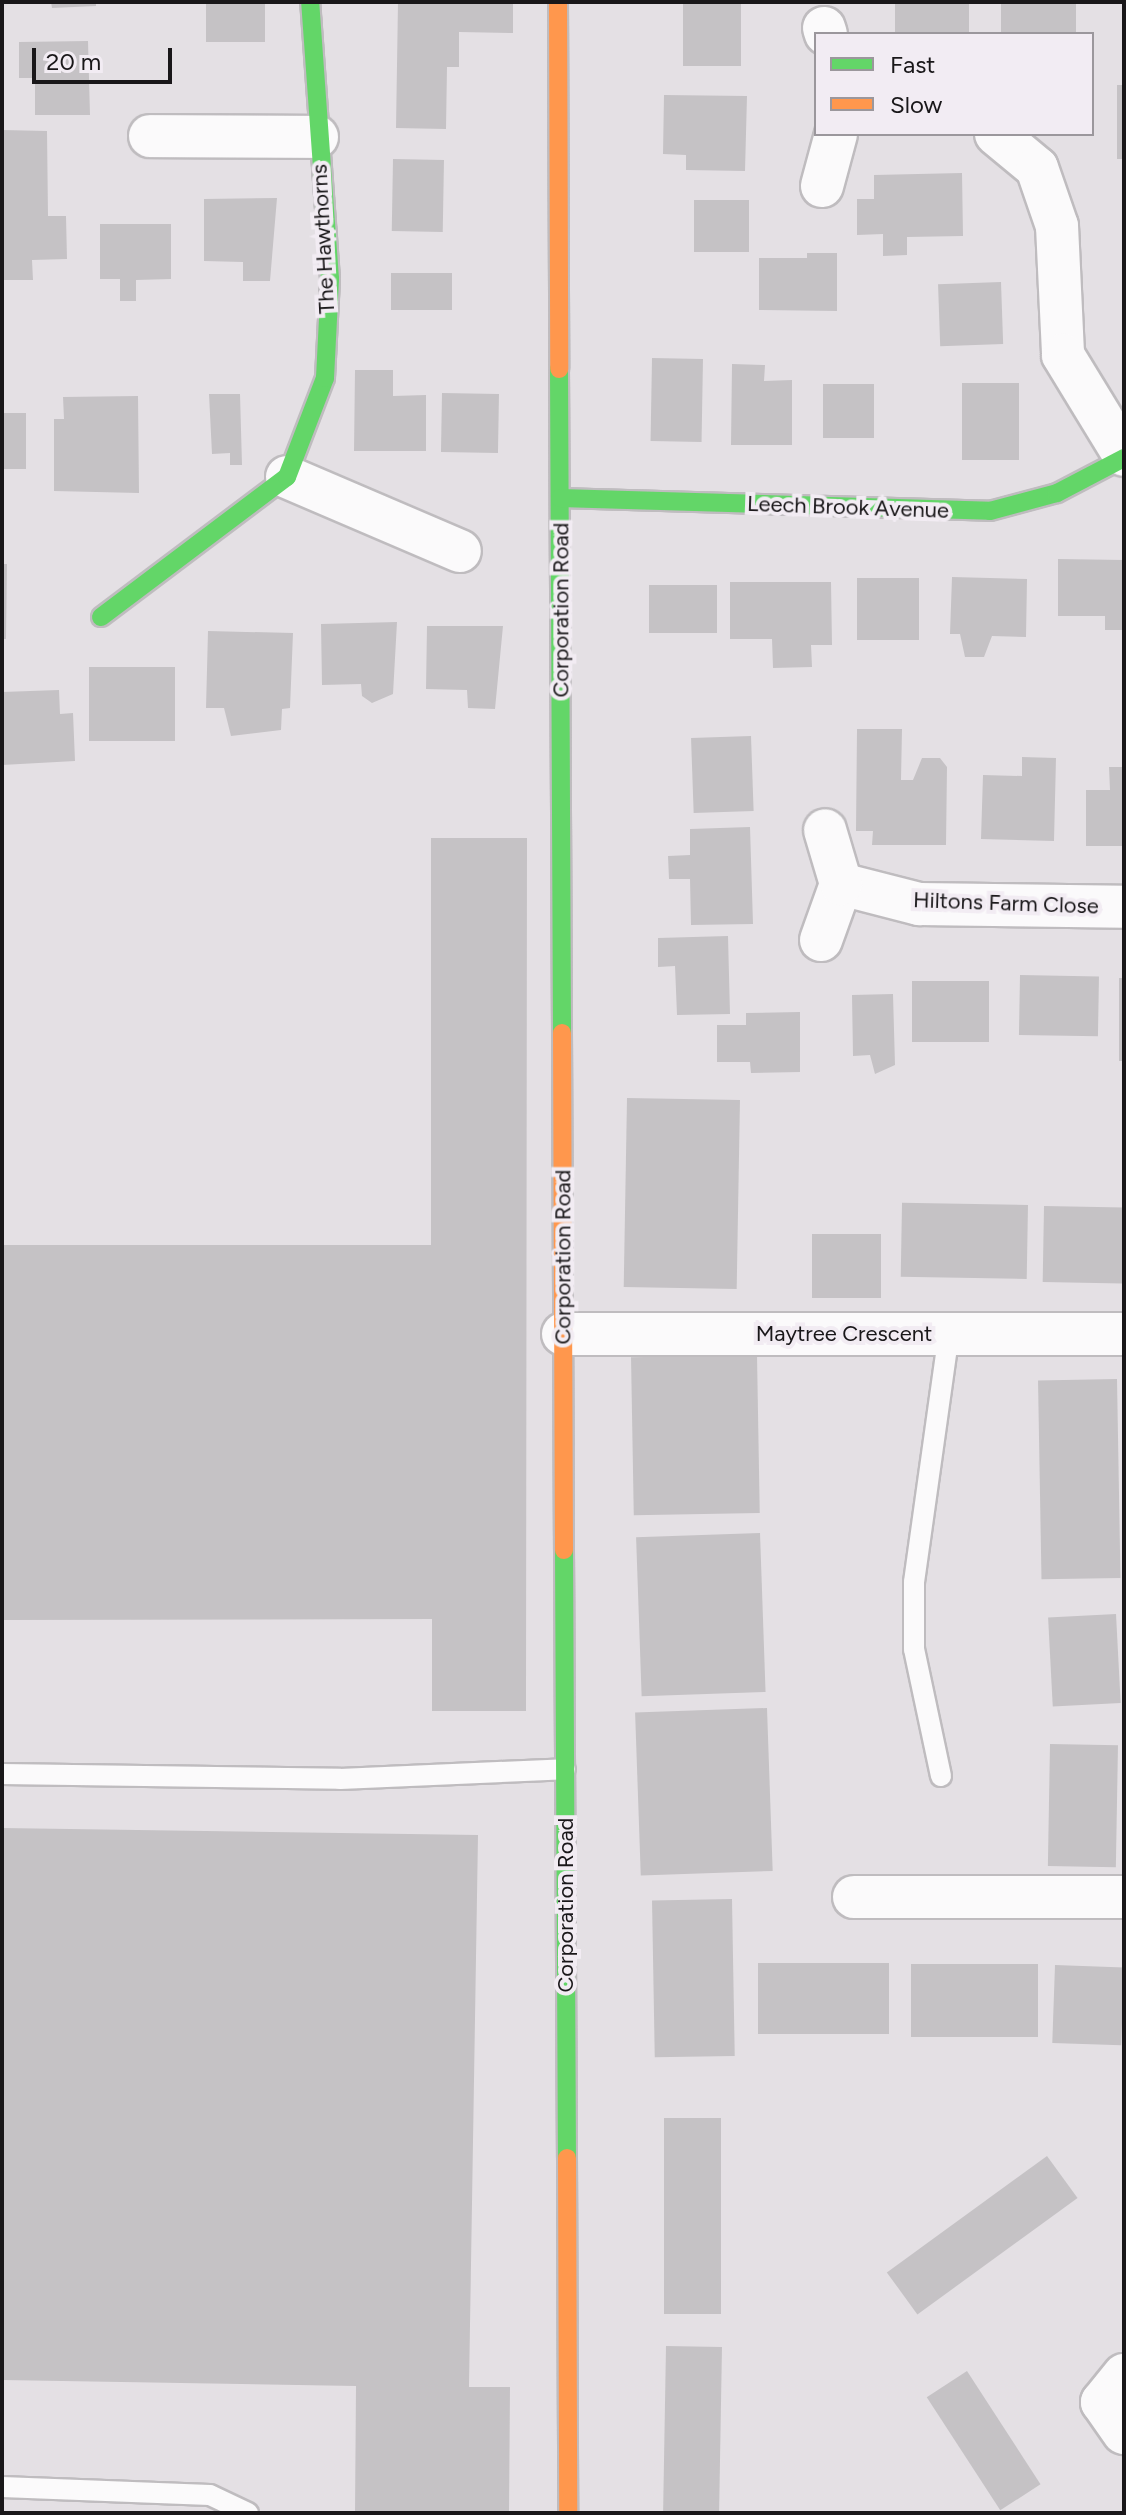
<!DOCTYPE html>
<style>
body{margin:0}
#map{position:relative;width:1126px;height:2515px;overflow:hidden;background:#e4e0e4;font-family:Figtree,sans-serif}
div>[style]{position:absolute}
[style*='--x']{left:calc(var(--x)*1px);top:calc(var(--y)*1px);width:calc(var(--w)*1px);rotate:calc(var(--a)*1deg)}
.building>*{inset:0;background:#c5c2c5;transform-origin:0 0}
.roads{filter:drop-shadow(2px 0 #bfbcbf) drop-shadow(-2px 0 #bfbcbf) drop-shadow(0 2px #bfbcbf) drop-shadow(0 -2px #bfbcbf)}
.lane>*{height:20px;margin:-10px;padding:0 10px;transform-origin:10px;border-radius:10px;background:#fbfafb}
.street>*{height:42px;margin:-21px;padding:0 21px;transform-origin:21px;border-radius:21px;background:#fbfafb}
.fast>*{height:18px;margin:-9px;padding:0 9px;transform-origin:9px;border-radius:9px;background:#63d668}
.slow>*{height:18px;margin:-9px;padding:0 9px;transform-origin:9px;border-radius:9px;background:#ff974d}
span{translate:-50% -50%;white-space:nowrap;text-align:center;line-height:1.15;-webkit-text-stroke:8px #f2ecf3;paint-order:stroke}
.street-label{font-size:22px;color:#191719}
.frame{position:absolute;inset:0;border:4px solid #191719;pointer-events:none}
.legend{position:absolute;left:814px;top:32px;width:280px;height:104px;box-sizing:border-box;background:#f2ecf3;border:2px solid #9b979c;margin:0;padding:10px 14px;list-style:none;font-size:24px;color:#191719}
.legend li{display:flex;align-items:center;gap:16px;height:40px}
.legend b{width:40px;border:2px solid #9b979c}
.scale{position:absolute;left:32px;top:48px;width:140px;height:36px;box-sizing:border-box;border:4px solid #191719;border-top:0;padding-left:10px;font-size:24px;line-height:28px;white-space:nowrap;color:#191719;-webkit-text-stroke:6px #f2ecf3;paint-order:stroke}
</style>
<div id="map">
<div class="building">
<i style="clip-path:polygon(51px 2px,96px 2px,96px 6px,52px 8px)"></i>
<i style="left:206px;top:2px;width:59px;height:40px"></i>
<i style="clip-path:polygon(398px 2px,513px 2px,513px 33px,459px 32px,459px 67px,447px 67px,446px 129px,396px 128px)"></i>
<i style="left:683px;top:2px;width:58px;height:64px"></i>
<i style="left:895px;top:2px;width:74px;height:32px"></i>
<i style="left:1001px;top:2px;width:75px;height:32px"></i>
<i style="clip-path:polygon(88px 41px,90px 115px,35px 115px,35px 78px,19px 78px,19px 42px)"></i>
<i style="left:1117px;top:85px;width:7px;height:74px"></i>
<i style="clip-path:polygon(664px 95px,747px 96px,745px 171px,686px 170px,686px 155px,663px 154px)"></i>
<i style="clip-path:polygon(2px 130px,47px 131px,48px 216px,66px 216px,67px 259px,32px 260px,33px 280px,2px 280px)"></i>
<i style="left:393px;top:159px;width:51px;height:72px;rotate:1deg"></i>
<i style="clip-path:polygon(962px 173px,963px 236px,907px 237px,907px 255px,883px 256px,883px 234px,857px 235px,857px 199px,874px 199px,874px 175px)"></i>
<i style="clip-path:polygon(277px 198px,270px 281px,243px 281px,243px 262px,204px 261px,204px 199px)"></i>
<i style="left:749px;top:200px;width:52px;height:55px;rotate:90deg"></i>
<i style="clip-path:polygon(100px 224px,171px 224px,171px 279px,136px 280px,136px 301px,120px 301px,120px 279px,100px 279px)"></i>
<i style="clip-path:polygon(807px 253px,837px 253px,837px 311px,759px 310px,759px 258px,807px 258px)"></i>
<i style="left:391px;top:273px;width:61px;height:37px"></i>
<i style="left:1001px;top:282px;width:62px;height:63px;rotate:88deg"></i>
<i style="left:652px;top:358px;width:51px;height:83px;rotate:1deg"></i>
<i style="clip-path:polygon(732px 364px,765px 365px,764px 381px,792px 380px,792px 445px,731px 445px)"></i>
<i style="clip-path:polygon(355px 370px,393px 370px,393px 396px,426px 395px,426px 451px,354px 451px)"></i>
<i style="left:962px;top:383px;width:57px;height:77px"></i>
<i style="left:874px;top:384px;width:54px;height:51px;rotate:90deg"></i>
<i style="left:442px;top:393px;width:57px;height:59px;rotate:1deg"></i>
<i style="clip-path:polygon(209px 394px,240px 394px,242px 465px,230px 465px,230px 453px,212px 454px)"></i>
<i style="clip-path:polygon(138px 396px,139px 493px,54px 491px,54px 419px,64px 419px,63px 397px)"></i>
<i style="left:2px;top:413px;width:24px;height:56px"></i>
<i style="clip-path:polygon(1058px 559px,1124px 560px,1124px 630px,1105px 630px,1105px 616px,1058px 616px)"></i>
<i style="clip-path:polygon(2px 564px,7px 564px,6px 639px,2px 639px)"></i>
<i style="clip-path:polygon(952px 577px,1027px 579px,1026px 637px,992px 636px,984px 657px,965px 657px,960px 634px,950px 634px)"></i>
<i style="left:919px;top:578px;width:62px;height:62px;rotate:90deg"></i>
<i style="clip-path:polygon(730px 582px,831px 582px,832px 645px,811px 645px,812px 667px,773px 668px,772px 639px,730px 639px)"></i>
<i style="left:649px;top:585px;width:68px;height:48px"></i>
<i style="clip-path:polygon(397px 622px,393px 694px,372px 703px,362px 696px,361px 684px,322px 685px,321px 624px)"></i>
<i style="clip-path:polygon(427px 626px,503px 626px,495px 709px,468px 708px,467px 690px,426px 689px)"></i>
<i style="clip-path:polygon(208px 631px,293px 633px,290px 708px,282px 709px,281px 730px,231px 736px,224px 708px,206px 708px)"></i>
<i style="left:89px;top:667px;width:86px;height:74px"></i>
<i style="clip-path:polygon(59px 690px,60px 714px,73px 713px,75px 761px,2px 765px,2px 692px)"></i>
<i style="clip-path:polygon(857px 729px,902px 729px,901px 780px,913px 780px,922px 758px,940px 758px,947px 767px,946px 845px,872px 845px,873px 831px,856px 831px)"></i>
<i style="left:751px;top:736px;width:75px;height:60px;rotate:88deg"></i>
<i style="clip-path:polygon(1022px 757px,1056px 758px,1054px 841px,981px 839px,983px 775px,1022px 776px)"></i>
<i style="clip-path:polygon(1109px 767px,1124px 767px,1124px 846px,1086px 846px,1086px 790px,1110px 790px)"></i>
<i style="clip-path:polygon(750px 827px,753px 924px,691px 925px,690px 879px,669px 879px,668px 856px,690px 855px,690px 829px)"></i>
<i style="clip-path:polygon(431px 838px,527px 838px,526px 1711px,432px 1711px,432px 1619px,2px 1620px,2px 1245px,431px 1245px)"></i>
<i style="clip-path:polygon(728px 936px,730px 1014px,677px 1015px,675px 966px,658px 967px,658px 938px)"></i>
<i style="left:1020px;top:975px;width:79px;height:60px;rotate:1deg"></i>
<i style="left:1119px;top:978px;width:5px;height:83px"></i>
<i style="left:912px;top:981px;width:77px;height:61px"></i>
<i style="clip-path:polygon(893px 994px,895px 1065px,875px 1074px,870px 1055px,853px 1056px,852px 995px)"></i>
<i style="clip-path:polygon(800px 1012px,800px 1072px,751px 1073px,750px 1062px,717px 1062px,717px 1025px,746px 1025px,746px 1013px)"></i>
<i style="left:627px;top:1098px;width:113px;height:189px;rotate:1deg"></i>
<i style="left:1028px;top:1205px;width:74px;height:126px;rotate:91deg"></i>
<i style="left:1044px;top:1206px;width:80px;height:76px;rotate:1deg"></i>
<i style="left:881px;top:1234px;width:64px;height:69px;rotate:90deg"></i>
<i style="left:757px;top:1355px;width:158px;height:126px;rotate:89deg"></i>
<i style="left:1117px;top:1379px;width:199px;height:79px;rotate:89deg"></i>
<i style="left:760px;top:1533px;width:159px;height:124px;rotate:88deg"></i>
<i style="left:1116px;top:1614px;width:89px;height:68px;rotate:87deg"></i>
<i style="left:767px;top:1708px;width:163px;height:132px;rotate:88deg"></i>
<i style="left:1050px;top:1744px;width:68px;height:122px;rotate:1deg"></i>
<i style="clip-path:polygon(2px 1828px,478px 1835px,469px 2387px,510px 2387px,509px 2513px,355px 2513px,356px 2386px,2px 2380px)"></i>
<i style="left:732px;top:1899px;width:157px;height:80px;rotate:89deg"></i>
<i style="left:758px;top:1963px;width:131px;height:71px"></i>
<i style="left:911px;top:1964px;width:127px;height:73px"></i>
<i style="left:1055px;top:1965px;width:69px;height:78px;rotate:2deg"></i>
<i style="left:664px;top:2118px;width:57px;height:196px"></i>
<i style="left:1047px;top:2156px;width:52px;height:198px;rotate:54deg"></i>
<i style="left:666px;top:2346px;width:56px;height:167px;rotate:1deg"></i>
<i style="left:967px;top:2371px;width:135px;height:48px;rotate:57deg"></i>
</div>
<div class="roads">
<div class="lane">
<i style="--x:2;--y:1774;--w:338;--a:0.8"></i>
<i style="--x:340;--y:1779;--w:225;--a:-2.5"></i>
<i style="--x:941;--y:1776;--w:130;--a:-102"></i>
<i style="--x:914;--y:1649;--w:67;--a:-90"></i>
<i style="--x:914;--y:1582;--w:250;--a:-82"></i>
<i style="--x:2;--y:2487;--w:208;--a:2.2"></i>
<i style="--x:210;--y:2495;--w:42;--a:25.3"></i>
</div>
<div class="street">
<i style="--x:824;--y:28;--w:6;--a:72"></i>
<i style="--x:996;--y:134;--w:53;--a:39.7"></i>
<i style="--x:1037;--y:168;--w:61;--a:71"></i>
<i style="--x:1057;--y:226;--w:129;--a:87.3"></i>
<i style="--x:1063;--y:355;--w:117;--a:58.6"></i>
<i style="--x:150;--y:136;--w:167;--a:0.3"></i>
<i style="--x:822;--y:186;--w:54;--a:-74.9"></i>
<i style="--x:287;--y:477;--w:188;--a:23.2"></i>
<i style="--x:841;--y:884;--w:81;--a:14.4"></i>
<i style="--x:919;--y:904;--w:205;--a:0.8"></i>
<i style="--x:821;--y:940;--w:59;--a:-70.3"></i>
<i style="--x:841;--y:884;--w:56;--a:-106.5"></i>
<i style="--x:563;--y:1334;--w:561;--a:0"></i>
<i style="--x:854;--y:1897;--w:270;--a:0"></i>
<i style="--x:1124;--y:2375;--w:35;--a:129"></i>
<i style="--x:1102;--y:2402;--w:38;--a:55"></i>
</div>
<div class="fast">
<i style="--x:559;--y:369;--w:664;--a:89.74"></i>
<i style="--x:560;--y:498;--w:430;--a:1.7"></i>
<i style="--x:990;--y:511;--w:69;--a:-15"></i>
<i style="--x:1057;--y:493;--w:76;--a:-27.6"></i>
<i style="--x:101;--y:617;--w:233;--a:-37"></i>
<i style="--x:287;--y:477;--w:106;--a:-69"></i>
<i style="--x:325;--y:378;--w:99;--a:-87.1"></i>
<i style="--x:330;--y:279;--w:278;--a:-94.1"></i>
<i style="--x:564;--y:1550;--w:608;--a:89.72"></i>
</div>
<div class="slow">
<i style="--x:558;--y:2;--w:367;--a:89.8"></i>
<i style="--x:562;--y:1033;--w:517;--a:89.78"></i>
<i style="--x:567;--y:2158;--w:355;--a:89.8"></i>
</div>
</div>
<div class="street-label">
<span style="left:323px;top:239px;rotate:-93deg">The Hawthorns</span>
<span style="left:848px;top:507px;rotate:2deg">Leech Brook Avenue</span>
<span style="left:561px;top:610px;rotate:-90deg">Corporation Road</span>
<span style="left:1006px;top:903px;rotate:2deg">Hiltons Farm Close</span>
<span style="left:563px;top:1257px;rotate:-90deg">Corporation Road</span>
<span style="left:844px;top:1334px">Maytree Crescent</span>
<span style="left:566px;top:1905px;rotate:-90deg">Corporation Road</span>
</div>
<div class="frame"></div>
<ul class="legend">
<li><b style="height:10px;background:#63d668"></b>Fast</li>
<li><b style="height:10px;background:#ff974d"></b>Slow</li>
</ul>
<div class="scale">20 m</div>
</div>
